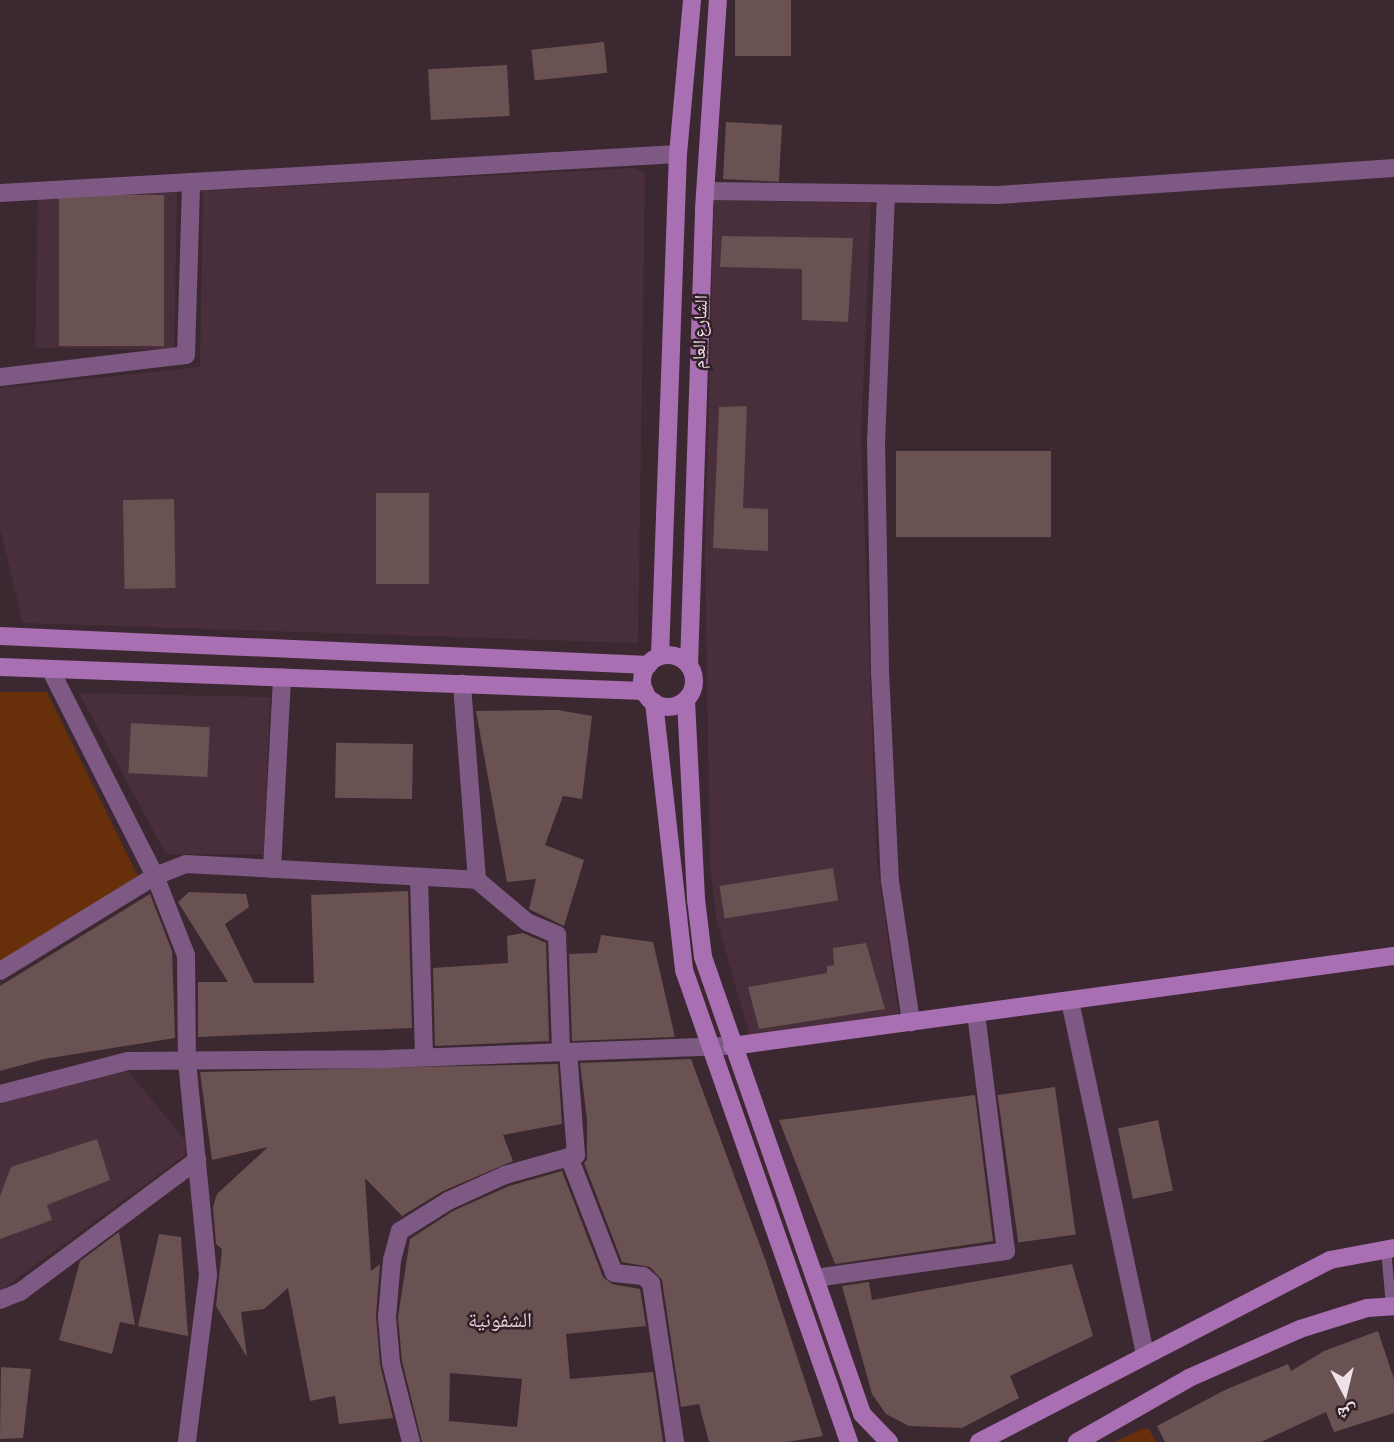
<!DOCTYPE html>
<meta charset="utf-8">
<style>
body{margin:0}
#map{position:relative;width:1394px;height:1442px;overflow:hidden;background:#3c2831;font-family:"Asap Condensed","Noto Naskh Arabic",sans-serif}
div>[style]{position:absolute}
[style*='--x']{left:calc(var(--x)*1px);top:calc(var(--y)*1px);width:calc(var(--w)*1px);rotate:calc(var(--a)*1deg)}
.built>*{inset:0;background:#492f3b;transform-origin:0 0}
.green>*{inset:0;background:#682f0b}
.building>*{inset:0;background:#6a5252;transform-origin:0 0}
.lane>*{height:10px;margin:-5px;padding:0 5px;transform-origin:5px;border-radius:5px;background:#7d5983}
.street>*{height:18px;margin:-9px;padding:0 9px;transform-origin:9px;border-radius:9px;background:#7d5983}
.secondary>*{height:18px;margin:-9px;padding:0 9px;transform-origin:9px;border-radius:9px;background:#a96fb3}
.secondary>.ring{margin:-9px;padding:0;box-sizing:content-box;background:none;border:18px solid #a96fb3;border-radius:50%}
span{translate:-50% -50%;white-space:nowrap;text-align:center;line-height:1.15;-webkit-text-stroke:5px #311f27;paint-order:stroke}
.street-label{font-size:18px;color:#eee1e7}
.quarter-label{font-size:21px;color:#e4cbd5}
.north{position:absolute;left:1310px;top:1358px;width:70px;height:70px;-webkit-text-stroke:5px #311f27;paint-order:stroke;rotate:173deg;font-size:19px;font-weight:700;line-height:28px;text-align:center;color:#eee1e7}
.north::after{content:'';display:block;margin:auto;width:24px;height:32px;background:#eee1e7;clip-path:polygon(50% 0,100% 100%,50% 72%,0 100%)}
</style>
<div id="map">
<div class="built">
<i style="clip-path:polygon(633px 168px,645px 172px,638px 643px,23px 623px,0 529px,0 388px,200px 367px,203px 191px)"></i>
<i style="left:177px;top:189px;width:161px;height:139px;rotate:91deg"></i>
<i style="clip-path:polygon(714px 200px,871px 203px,861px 436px,877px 863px,900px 1024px,752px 1044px,716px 917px,710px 864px,705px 554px)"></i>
<i style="clip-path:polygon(79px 693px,270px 697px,264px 854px,166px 854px)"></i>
<i style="clip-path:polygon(115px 1070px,129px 1072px,185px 1140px,185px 1155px,0 1291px,0 1104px)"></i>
</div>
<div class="green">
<i style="clip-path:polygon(0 692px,47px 692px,138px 876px,0 962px)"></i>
<i style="clip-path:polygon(1142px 1429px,1149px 1429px,1156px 1442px,1115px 1442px)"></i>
</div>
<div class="building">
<i style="left:735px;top:0;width:56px;height:56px"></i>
<i style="left:604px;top:42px;width:31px;height:73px;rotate:84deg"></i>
<i style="left:507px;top:65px;width:51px;height:79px;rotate:87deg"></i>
<i style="left:726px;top:122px;width:56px;height:57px;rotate:3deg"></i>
<i style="left:164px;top:195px;width:151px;height:105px;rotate:90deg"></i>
<i style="clip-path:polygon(722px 236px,853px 238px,848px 322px,802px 320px,802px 269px,720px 267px)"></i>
<i style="clip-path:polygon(747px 406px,743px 508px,768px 509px,768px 551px,713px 548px,719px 407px)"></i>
<i style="left:896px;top:451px;width:155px;height:86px"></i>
<i style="left:376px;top:493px;width:53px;height:91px"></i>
<i style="left:174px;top:499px;width:89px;height:51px;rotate:89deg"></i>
<i style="clip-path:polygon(558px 710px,592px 716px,582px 799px,563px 796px,545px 845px,584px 860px,564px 926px,529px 909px,536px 879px,507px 882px,476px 711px)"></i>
<i style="left:131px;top:723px;width:79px;height:50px;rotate:3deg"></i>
<i style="left:413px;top:744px;width:55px;height:77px;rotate:91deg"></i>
<i style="left:833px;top:868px;width:33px;height:115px;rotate:81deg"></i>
<i style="clip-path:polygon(408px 891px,412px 1028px,198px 1037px,198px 982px,228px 982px,178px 902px,189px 892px,246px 894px,249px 907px,225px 924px,254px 983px,314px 983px,311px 895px)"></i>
<i style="clip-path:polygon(150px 894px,172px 951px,175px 1038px,44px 1059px,0 1071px,0 986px)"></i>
<i style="clip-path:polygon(523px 933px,546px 943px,549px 1041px,435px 1046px,433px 968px,508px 963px,507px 936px)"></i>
<i style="clip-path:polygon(601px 935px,653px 942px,675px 1037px,572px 1041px,569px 954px,597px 953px)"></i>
<i style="clip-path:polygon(866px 943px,885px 1009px,759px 1029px,748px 987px,827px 973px,827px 966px,834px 965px,833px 948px)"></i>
<i style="clip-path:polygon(691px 1059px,766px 1262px,823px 1436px,787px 1442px,709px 1442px,699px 1404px,681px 1407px,662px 1280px,650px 1267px,622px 1262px,584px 1163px,587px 1160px,587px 1120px,580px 1063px)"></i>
<i style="clip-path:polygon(558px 1064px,562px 1124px,503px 1135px,513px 1161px,443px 1191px,402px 1216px,365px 1178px,371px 1271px,380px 1264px,376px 1316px,380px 1364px,393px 1418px,339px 1424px,335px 1396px,310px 1401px,288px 1288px,264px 1309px,241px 1312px,247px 1357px,216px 1306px,222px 1249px,216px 1244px,213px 1207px,217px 1194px,268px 1147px,212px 1160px,200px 1072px)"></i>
<i style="left:1055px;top:1087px;width:149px;height:58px;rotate:82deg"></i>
<i style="clip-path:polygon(975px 1095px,993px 1241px,835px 1264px,779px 1120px)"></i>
<i style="left:1158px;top:1120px;width:72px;height:41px;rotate:78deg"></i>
<i style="clip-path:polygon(97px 1139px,110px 1180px,47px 1205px,52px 1220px,0 1239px,0 1196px,11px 1167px)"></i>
<i style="clip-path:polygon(evenodd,562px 1171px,603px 1277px,612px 1284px,640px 1289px,646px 1326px,566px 1334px,570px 1379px,653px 1372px,663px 1442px,422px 1442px,402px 1361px,398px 1317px,410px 1239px,453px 1211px,509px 1186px,562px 1171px,450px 1373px,522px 1379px,517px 1427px,449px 1421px,450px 1373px)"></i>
<i style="clip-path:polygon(119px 1232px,135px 1325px,120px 1322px,112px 1354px,59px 1340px,80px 1261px)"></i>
<i style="clip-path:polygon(159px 1234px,181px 1237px,188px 1336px,138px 1326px)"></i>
<i style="clip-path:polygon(1072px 1264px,1093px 1336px,1010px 1376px,1019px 1398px,962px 1428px,909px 1426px,886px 1414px,872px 1394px,842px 1286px,869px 1282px,872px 1300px)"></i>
<i style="clip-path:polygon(1378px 1331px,1394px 1379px,1394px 1413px,1334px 1432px,1326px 1412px,1261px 1442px,1165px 1442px,1157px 1426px,1225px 1390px,1288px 1364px,1291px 1371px,1324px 1351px)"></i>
<i style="clip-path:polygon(1px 1367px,31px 1369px,23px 1438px,0 1439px)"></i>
</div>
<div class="lane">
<i style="--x:1386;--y:1249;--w:57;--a:85"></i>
</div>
<div class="street">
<i style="--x:706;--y:191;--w:292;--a:0.8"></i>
<i style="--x:998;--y:195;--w:397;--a:-3.9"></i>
<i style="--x:0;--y:193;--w:679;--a:-3.29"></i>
<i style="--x:886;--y:194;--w:247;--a:92.3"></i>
<i style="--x:876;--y:441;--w:230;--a:89"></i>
<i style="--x:880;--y:671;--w:210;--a:87.3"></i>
<i style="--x:890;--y:881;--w:143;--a:81.5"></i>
<i style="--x:0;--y:377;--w:187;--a:-6.7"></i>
<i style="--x:186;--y:355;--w:173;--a:-88.3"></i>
<i style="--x:50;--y:669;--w:232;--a:63.1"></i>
<i style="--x:155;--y:876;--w:85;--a:68.6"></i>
<i style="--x:186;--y:955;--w:106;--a:89.5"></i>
<i style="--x:187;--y:1061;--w:215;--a:84.4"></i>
<i style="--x:208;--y:1275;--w:168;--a:97.2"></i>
<i style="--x:272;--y:869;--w:192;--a:-87"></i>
<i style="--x:419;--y:877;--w:180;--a:88.4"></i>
<i style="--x:477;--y:880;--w:65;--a:40"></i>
<i style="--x:527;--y:922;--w:33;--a:23"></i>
<i style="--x:557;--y:935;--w:117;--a:88"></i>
<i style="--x:0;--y:971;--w:182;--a:-31.5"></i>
<i style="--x:155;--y:876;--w:33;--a:-21"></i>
<i style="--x:186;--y:864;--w:291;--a:3.1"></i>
<i style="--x:477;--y:880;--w:197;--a:-94.4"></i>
<i style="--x:1070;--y:1001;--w:360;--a:78"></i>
<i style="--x:0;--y:1094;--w:132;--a:-14.5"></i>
<i style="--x:128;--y:1061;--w:259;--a:-0.4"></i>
<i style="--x:387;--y:1059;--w:345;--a:-2.2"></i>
<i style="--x:569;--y:1157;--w:124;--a:68.8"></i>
<i style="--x:614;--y:1273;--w:29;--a:6"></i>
<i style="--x:643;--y:1276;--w:11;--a:41"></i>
<i style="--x:651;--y:1283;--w:161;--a:81.4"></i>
<i style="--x:815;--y:1278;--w:193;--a:-8"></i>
<i style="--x:1006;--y:1251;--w:240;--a:-97.2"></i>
<i style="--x:0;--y:1300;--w:22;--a:-22"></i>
<i style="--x:20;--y:1292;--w:221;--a:-36.7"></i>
<i style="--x:411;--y:1442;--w:81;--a:-104.2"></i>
<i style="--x:391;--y:1363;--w:46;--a:-95"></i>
<i style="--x:387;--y:1317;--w:57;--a:-85"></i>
<i style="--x:392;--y:1260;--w:30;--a:-75"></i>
<i style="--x:400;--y:1231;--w:57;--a:-32"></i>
<i style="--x:448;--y:1201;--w:63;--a:-24.5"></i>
<i style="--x:505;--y:1175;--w:74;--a:-15.7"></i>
<i style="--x:576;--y:1155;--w:103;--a:-94.4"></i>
</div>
<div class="secondary">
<i style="--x:0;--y:636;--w:649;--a:2.56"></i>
<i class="ring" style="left:642px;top:655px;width:34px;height:34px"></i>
<i style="--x:660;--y:656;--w:502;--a:-87.95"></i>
<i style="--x:678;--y:154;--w:155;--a:-84.8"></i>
<i style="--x:689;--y:665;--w:456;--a:-88.1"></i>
<i style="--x:704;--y:209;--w:209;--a:-86.2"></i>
<i style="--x:0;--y:667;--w:645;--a:2.13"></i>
<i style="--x:686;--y:701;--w:198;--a:87.1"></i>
<i style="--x:696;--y:899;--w:58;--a:83.1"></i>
<i style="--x:703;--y:957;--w:484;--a:70.8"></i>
<i style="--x:862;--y:1414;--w:39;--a:46"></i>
<i style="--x:654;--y:702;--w:270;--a:83.6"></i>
<i style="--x:684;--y:970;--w:500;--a:70.73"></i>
<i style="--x:732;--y:1046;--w:668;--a:-7.74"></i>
<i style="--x:979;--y:1442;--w:395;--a:-27.4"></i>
<i style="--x:1330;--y:1260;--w:65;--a:-10.6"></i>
<i style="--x:1077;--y:1442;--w:129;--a:-29.7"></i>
<i style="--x:1189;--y:1378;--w:121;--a:-23.8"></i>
<i style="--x:1300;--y:1329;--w:70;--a:-17.4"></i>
<i style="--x:1367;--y:1308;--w:27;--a:-4"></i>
</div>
<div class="street-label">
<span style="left:700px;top:332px;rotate:-88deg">الشارع العام</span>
</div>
<div class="quarter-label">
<span style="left:500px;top:1319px">الشفونية</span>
</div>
<div class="north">ش</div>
</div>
